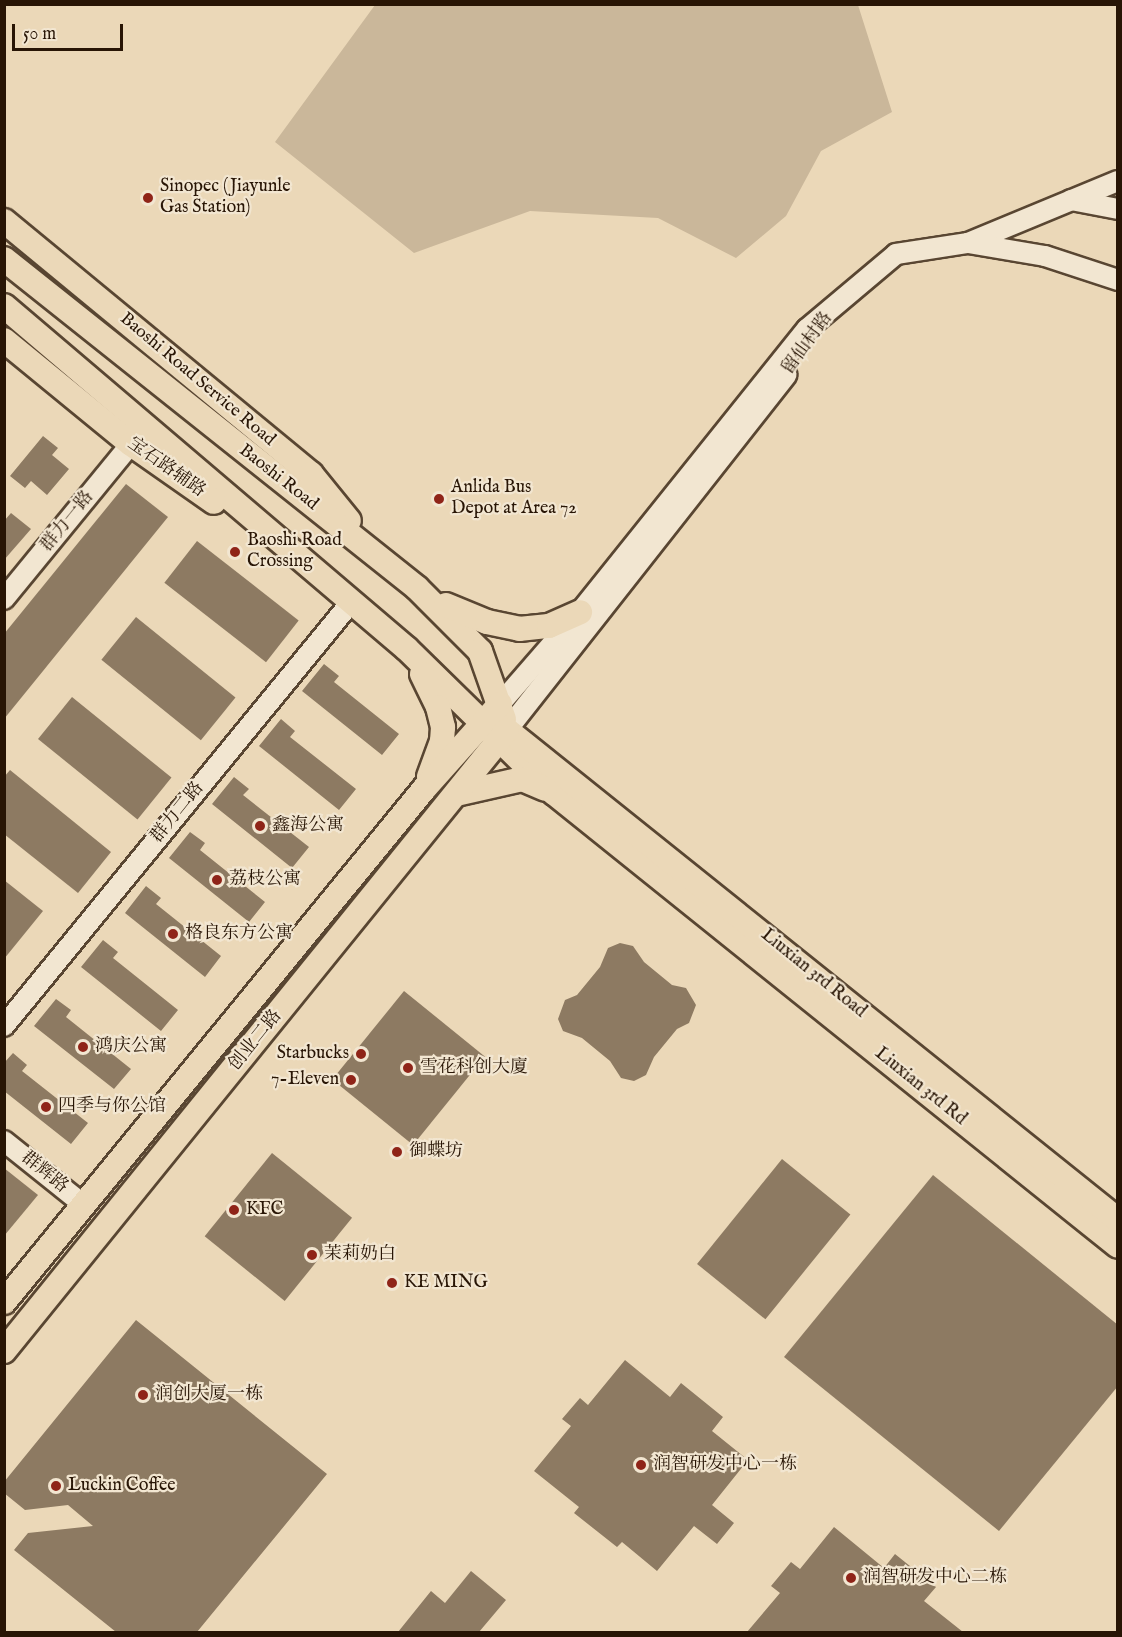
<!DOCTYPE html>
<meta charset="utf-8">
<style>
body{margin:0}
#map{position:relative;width:1122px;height:1637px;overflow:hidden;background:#ebd8b8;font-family:"IM FELL English","Noto Serif SC",serif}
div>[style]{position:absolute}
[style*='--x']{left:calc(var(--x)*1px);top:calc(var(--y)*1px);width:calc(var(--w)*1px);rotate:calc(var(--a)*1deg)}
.green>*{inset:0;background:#cab79a}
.building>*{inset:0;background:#8d7a62;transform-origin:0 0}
.roads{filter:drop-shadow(2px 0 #594632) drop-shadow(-2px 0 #594632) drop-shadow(0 2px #594632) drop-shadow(0 -2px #594632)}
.minor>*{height:20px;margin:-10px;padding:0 10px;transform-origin:10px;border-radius:10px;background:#f2e6d1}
.major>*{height:24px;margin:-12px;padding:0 12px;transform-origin:12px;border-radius:12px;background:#ebd8b8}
.dots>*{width:16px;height:16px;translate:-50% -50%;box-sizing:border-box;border:3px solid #f2e6d1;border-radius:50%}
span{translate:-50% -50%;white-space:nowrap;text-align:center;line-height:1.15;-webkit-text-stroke:4.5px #f2e6d1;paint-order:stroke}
.poi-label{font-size:18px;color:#281505}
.left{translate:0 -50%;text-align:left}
.right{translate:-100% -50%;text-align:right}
.street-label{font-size:18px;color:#281505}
.frame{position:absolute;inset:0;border:6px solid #281505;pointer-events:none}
.scale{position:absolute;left:12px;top:24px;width:111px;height:27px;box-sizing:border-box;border:3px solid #281505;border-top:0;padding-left:8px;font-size:18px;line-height:21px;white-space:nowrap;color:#281505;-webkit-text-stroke:4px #f2e6d1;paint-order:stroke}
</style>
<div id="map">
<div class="green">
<i style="clip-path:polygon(375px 5px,858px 5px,892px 112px,821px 151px,786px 216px,736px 258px,658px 218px,530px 211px,414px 253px,275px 142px)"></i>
</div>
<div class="building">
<i style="clip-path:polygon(43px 436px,58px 448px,52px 455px,69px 469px,47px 495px,31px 481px,25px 488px,10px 476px)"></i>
<i style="clip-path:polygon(126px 484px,168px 517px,4px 719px,4px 634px)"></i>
<i style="clip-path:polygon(11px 513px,31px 529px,4px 560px,4px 521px)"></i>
<i style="left:197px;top:541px;width:129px;height:53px;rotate:38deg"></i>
<i style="left:136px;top:617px;width:128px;height:55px;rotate:39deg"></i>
<i style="clip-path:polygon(324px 664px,339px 676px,334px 682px,399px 734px,382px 755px,302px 691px)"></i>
<i style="left:72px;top:697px;width:128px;height:54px;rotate:39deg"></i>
<i style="clip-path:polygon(281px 719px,295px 731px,290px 737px,356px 789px,339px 810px,259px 746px)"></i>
<i style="clip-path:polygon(10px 770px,111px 852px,78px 893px,4px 834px,4px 777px)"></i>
<i style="clip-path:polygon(234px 777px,249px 789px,243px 795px,309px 847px,292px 868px,212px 804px)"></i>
<i style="clip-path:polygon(190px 832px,205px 843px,200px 850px,265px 902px,249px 922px,169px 858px)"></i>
<i style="clip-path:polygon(4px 880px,43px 911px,4px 959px)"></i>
<i style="clip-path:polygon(146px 886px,161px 898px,156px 904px,221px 956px,205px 977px,125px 913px)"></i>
<i style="clip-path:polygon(103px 940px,118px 952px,113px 958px,178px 1010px,161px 1031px,81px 967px)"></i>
<i style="clip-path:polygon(620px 943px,633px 946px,644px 962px,672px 985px,686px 988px,696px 1005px,689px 1023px,677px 1029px,654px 1057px,646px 1075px,634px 1081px,621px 1078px,610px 1061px,582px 1038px,563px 1031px,558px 1019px,565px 1000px,577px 995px,600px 967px,608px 948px)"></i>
<i style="left:404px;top:991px;width:104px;height:114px;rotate:39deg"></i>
<i style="clip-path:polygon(56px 999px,71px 1010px,66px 1017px,131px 1069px,114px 1089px,34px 1026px)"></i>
<i style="clip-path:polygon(13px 1053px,27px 1065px,22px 1071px,88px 1123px,71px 1144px,4px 1091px,4px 1063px)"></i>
<i style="left:272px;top:1153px;width:103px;height:107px;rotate:39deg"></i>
<i style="left:782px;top:1159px;width:88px;height:135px;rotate:39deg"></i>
<i style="clip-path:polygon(4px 1168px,38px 1195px,4px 1236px)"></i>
<i style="clip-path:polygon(933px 1175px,1118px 1325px,1118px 1386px,999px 1531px,784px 1357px)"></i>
<i style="clip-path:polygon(136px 1320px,327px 1474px,197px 1632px,116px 1632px,14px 1550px,28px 1533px,93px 1526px,68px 1505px,25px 1510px,4px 1493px,4px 1482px)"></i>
<i style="clip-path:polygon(625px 1360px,670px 1397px,681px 1383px,723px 1417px,712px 1431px,748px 1460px,712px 1505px,734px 1523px,717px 1544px,694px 1526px,657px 1571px,622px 1542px,617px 1547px,574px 1513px,579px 1507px,534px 1471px,571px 1426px,562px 1419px,580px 1398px,588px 1405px)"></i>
<i style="clip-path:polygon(834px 1527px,884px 1568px,895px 1554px,936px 1587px,924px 1601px,963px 1632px,747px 1632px,780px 1593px,771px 1586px,791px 1562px,800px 1569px)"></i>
<i style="clip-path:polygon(471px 1571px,506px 1600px,479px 1632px,398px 1632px,431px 1591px,445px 1603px)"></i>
</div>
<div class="roads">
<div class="minor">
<i style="--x:1071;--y:200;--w:48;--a:10.8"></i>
<i style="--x:968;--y:243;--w:162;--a:-22.5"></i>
<i style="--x:4;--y:599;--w:200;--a:-50.7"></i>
<i style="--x:500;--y:704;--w:122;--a:-49"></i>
<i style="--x:580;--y:612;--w:363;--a:-51.3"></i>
<i style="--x:807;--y:329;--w:116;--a:-40.1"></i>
<i style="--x:896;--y:254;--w:73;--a:-8.7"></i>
<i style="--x:968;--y:243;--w:78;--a:9.6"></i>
<i style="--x:1045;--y:256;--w:77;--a:18.2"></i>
<i style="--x:507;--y:730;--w:452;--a:-51.8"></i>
<i style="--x:4;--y:1026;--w:549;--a:-50.69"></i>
<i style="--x:4;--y:1141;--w:102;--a:38.7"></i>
</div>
<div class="major">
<i style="--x:4;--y:221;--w:398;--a:39.5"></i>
<i style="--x:311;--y:474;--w:60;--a:51"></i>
<i style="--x:4;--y:259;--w:528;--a:38.54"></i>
<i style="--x:417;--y:588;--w:89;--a:45"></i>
<i style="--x:480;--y:651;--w:72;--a:70.6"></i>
<i style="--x:4;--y:306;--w:529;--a:40.4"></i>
<i style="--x:407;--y:649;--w:206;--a:44.4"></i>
<i style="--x:554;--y:793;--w:723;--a:38.77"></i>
<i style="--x:4;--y:340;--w:164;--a:39.3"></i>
<i style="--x:131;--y:444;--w:101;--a:34.9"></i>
<i style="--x:446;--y:605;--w:44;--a:22.5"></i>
<i style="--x:487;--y:622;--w:33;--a:12"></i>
<i style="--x:519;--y:629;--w:30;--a:-6"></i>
<i style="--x:549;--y:626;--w:34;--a:-24"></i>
<i style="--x:422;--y:674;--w:37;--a:64"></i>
<i style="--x:438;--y:707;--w:21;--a:76"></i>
<i style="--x:443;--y:727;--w:14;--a:94"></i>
<i style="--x:442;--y:741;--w:38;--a:110"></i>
<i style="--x:507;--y:730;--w:783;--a:38.73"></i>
<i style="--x:456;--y:794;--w:68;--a:-12.8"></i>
<i style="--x:522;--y:779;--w:25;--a:23"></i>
<i style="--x:4;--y:1302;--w:663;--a:-50.69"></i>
<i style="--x:424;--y:789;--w:114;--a:-48.2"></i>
<i style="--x:4;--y:1351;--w:799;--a:-50.99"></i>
</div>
</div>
<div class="dots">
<i style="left:148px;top:198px;background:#8f2418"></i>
<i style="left:439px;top:499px;background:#8f2418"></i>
<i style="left:235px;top:552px;background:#8f2418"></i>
<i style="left:260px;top:826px;background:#8f2418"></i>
<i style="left:217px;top:880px;background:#8f2418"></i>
<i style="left:173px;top:934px;background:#8f2418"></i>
<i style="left:83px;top:1047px;background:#8f2418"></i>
<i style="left:361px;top:1054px;background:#8f2418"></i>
<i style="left:408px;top:1068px;background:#8f2418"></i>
<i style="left:351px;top:1080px;background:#8f2418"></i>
<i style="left:46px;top:1107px;background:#8f2418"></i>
<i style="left:397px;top:1152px;background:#8f2418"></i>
<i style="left:234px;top:1210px;background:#8f2418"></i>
<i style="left:312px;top:1255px;background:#8f2418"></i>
<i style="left:392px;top:1283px;background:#8f2418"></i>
<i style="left:143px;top:1395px;background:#8f2418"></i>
<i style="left:641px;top:1465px;background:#8f2418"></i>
<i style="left:56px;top:1486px;background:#8f2418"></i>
<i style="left:851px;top:1578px;background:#8f2418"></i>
</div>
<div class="poi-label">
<span class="left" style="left:160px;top:198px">Sinopec (Jiayunle<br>Gas Station)</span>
<span class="left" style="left:451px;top:499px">Anlida Bus<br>Depot at Area 72</span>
<span class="left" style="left:247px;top:552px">Baoshi Road<br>Crossing</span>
<span class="left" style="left:272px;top:826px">鑫海公寓</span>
<span class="left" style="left:229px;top:880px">荔枝公寓</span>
<span class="left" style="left:185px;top:934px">格良东方公寓</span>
<span class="left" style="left:95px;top:1047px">鸿庆公寓</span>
<span class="right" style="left:349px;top:1054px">Starbucks</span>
<span class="left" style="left:420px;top:1068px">雪花科创大廈</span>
<span class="right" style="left:339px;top:1080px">7-Eleven</span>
<span class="left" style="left:58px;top:1107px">四季与你公馆</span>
<span class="left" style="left:409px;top:1152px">御蝶坊</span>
<span class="left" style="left:246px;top:1210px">KFC</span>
<span class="left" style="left:324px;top:1255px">茉莉奶白</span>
<span class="left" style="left:404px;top:1283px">KE MING</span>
<span class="left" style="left:155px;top:1395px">润创大厦一栋</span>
<span class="left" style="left:653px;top:1465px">润智研发中心一栋</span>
<span class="left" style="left:68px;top:1486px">Luckin Coffee</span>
<span class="left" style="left:863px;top:1578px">润智研发中心二栋</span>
</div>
<div class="street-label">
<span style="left:808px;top:344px;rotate:-54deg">留仙村路</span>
<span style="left:197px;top:380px;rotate:40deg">Baoshi Road Service Road</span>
<span style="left:166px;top:468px;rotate:35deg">宝石路辅路</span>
<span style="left:278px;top:478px;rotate:38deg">Baoshi Road</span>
<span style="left:68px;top:522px;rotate:-51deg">群力一路</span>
<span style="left:178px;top:813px;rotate:-51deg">群力二路</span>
<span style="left:813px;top:974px;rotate:39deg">Liuxian 3rd Road</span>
<span style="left:256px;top:1041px;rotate:-51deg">创业二路</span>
<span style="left:920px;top:1087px;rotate:39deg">Liuxian 3rd Rd</span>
<span style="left:44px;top:1173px;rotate:39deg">群辉路</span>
</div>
<div class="frame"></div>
<div class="scale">50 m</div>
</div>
